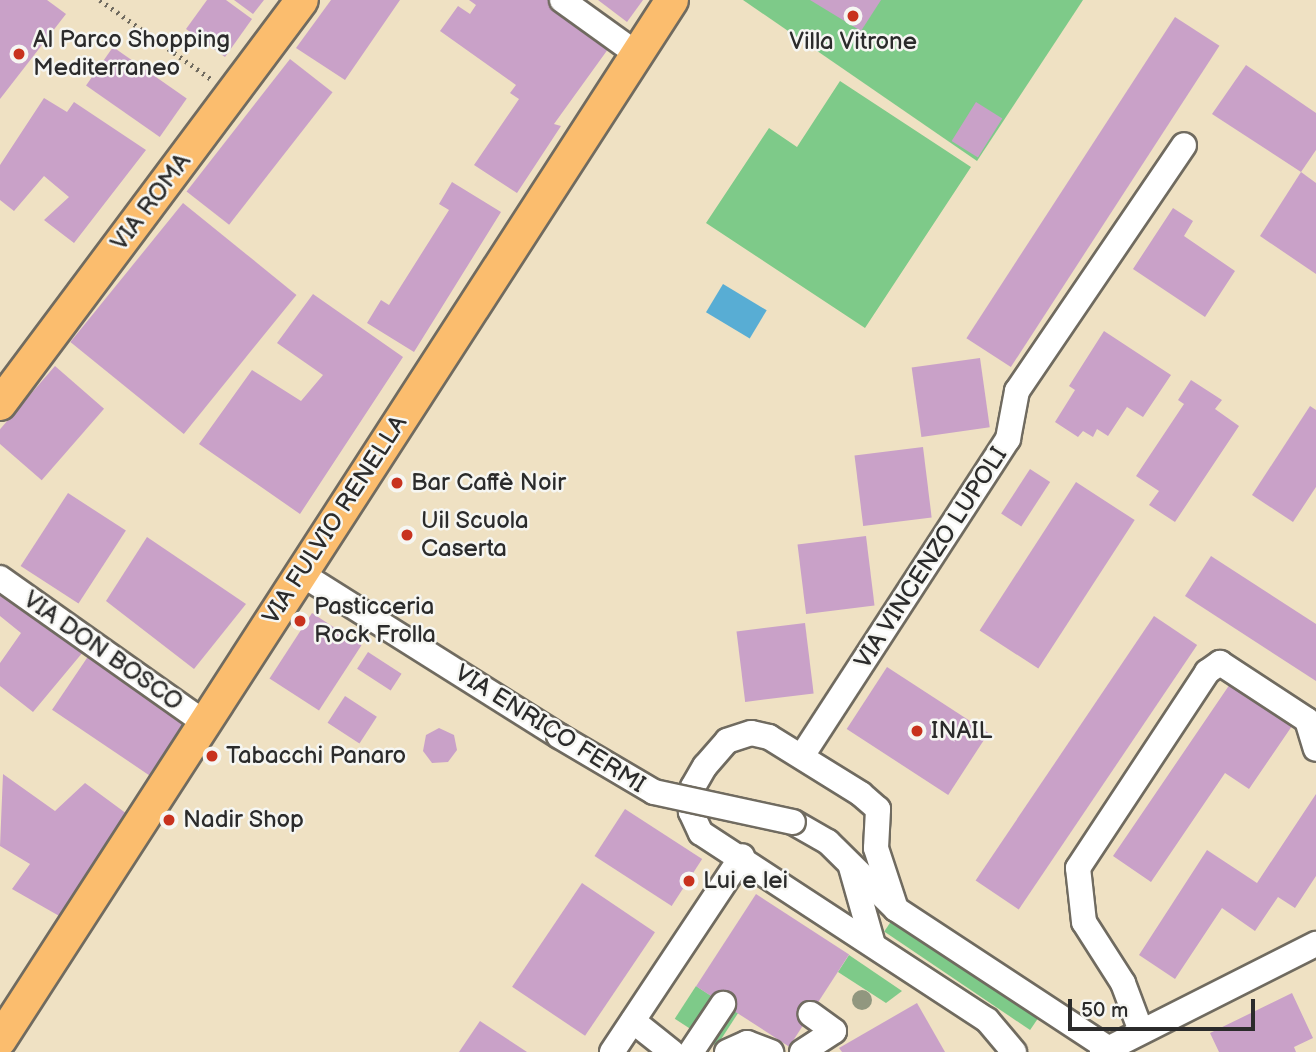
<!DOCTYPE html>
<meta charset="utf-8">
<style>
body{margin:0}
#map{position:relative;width:1316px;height:1052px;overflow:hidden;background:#efe1c3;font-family:"Balsamiq Sans",sans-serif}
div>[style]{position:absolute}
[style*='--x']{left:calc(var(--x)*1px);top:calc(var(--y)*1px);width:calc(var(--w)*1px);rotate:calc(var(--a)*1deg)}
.green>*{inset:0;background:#7eca89;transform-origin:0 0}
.water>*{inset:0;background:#58add4;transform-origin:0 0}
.building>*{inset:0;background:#c9a1c8;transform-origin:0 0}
.path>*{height:4.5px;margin-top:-2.25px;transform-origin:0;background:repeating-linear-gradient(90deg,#706b60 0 2px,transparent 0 7px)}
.roads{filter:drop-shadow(2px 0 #706b60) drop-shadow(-2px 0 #706b60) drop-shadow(0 2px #706b60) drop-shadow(0 -2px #706b60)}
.minor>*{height:24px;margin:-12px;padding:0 12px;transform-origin:12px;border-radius:12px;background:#fff}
.major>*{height:32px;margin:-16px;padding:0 16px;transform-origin:16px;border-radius:16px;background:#fbbd6e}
.bridges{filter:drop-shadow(2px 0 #706b60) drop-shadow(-2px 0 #706b60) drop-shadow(0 2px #706b60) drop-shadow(0 -2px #706b60)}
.minor-bridge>*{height:24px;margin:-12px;padding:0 12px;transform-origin:12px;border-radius:12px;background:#fff}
.trees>*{width:20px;height:20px;margin:-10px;border-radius:50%;background:#91977f}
.dots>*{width:19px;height:19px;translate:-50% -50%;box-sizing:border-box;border:4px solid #f6f6f2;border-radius:50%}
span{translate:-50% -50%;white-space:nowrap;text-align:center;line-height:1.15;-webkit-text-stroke:5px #f6f6f2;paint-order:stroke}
.poi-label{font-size:24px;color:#2b2b2b}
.left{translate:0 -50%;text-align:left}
.street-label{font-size:24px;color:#2b2b2b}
.scale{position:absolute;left:1068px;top:999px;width:187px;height:32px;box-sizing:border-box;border:4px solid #2b2b2b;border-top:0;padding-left:9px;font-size:21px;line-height:24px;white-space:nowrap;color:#2b2b2b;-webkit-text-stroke:5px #f6f6f2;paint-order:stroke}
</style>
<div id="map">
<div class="green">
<i style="clip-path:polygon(743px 0,1083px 0,977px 161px)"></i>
<i style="clip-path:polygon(840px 81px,971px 167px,865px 328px,706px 223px,769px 128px,797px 147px)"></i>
<i style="left:892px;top:920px;width:176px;height:14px;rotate:34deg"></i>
<i style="clip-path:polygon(849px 955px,902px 991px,886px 1003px,838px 972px)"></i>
<i style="left:696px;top:986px;width:50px;height:39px;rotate:33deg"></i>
</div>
<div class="water">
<i style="left:723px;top:284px;width:51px;height:33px;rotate:31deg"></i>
</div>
<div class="building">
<i style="clip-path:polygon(0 0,47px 0,66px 14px,0 99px)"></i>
<i style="clip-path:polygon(207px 0,226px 0,252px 19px,225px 57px,186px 29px)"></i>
<i style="clip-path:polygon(234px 0,264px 0,253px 14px)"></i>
<i style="clip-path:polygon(331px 0,400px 0,345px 80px,296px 48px)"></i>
<i style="clip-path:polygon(469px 0,549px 0,611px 45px,554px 124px,561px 126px,517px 193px,474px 165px,519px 99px,510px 93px,516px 85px,440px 31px,458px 6px,470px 14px,476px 5px)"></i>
<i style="clip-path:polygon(598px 0,643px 0,627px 22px)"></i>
<i style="clip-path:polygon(810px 0,881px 0,861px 31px)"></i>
<i style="left:1175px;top:17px;width:53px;height:383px;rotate:33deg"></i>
<i style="left:113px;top:47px;width:90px;height:47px;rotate:35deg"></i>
<i style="left:290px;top:59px;width:54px;height:168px;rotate:38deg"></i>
<i style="clip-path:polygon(1246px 65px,1316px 113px,1316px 150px,1301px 172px,1212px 114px)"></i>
<i style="clip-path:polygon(44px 98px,67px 112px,74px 102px,146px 150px,74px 243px,44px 220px,69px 197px,44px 176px,14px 211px,0 200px,0 165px)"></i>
<i style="left:976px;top:102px;width:31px;height:46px;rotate:32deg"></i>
<i style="clip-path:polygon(1301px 172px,1316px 183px,1316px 274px,1260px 236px)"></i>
<i style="clip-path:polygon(452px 182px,501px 212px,414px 352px,367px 323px,381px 300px,389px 305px,449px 210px,439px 204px)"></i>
<i style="left:183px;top:203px;width:146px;height:179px;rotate:39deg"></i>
<i style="clip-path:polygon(1173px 208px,1193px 221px,1184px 236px,1235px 271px,1205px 317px,1133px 269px)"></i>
<i style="clip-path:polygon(313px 294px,403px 357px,300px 514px,199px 444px,252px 370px,301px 401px,323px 375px,277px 343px)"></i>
<i style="clip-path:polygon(1104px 331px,1171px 375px,1143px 417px,1127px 407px,1108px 436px,1097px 429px,1093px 437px,1083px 431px,1078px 437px,1055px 422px,1075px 390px,1069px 386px)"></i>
<i style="left:980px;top:358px;width:70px;height:69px;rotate:82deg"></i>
<i style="left:55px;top:366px;width:65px;height:95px;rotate:41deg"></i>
<i style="clip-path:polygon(1191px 380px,1222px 400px,1215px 409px,1239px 426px,1175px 522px,1149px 505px,1159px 491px,1136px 476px,1184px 404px,1178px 400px)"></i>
<i style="clip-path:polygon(1310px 406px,1316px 410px,1316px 487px,1293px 522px,1252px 495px)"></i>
<i style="left:923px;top:447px;width:71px;height:69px;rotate:83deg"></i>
<i style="left:1030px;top:469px;width:24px;height:53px;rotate:33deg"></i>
<i style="left:1076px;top:482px;width:70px;height:177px;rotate:33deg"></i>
<i style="left:68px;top:493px;width:69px;height:87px;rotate:33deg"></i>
<i style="left:866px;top:536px;width:70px;height:69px;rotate:83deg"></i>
<i style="clip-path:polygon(147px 537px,246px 604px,194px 669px,106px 601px)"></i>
<i style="clip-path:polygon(1211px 556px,1316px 624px,1316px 681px,1185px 596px)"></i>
<i style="clip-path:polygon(0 591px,83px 652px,33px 712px,0 686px,0 663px,21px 633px,0 616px)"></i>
<i style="left:312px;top:613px;width:59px;height:78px;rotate:33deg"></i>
<i style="left:1154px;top:616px;width:52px;height:319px;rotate:34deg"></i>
<i style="left:805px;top:623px;width:71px;height:69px;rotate:83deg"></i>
<i style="left:368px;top:652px;width:40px;height:20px;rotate:33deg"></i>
<i style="left:89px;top:655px;width:117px;height:66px;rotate:34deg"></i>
<i style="left:887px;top:667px;width:121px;height:74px;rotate:33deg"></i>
<i style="clip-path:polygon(1230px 684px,1292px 726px,1249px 789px,1225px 773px,1151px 882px,1113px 856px)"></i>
<i style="left:345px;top:696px;width:38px;height:32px;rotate:33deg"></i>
<i style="clip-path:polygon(439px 728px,454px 735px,457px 750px,448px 762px,432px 763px,423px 751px,426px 735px)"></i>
<i style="clip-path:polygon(3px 774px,55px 811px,85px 783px,127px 814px,61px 917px,12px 889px,30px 864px,0 846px)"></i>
<i style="clip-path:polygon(1316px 794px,1316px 876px,1295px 908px,1278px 897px,1255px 931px,1222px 908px,1175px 979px,1139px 955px,1207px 850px,1257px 883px)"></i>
<i style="left:625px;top:809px;width:92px;height:56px;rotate:33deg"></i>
<i style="left:582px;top:883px;width:88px;height:125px;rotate:34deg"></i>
<i style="left:756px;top:894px;width:111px;height:110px;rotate:33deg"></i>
<i style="clip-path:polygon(1292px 993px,1313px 1038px,1294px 1047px,1296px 1052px,1219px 1052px,1210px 1033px)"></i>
<i style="clip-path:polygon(917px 1003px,945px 1052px,842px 1052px,839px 1048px)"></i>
<i style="clip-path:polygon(480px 1021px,527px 1052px,459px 1052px)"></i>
</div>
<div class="path">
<i style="--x:100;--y:0;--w:136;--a:35.4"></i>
</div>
<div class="roads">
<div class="minor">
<i style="--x:562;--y:0;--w:92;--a:35.8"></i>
<i style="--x:300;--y:573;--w:306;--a:32.2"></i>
<i style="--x:0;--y:578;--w:252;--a:35.3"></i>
<i style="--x:802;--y:756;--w:378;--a:-57"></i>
<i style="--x:1008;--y:439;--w:49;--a:-79.4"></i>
<i style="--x:1017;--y:391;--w:297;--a:-55.8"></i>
<i style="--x:793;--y:822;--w:40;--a:29.7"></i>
<i style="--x:828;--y:842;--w:95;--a:44.6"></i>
<i style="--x:896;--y:909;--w:254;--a:33.3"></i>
<i style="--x:851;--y:867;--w:77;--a:74.2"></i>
<i style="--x:896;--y:909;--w:64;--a:-108.2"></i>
<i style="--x:876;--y:848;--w:39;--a:-87"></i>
<i style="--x:878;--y:809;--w:23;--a:-139"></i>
<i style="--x:861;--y:794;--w:108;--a:-148.2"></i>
<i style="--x:769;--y:737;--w:18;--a:-167"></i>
<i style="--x:751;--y:733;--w:25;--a:162"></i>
<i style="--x:727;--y:741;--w:33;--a:131"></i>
<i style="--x:705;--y:766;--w:24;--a:120"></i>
<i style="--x:693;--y:787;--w:25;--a:95"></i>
<i style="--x:691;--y:812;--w:23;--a:65"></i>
<i style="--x:701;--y:833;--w:342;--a:33.2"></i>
<i style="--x:987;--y:1020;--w:42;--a:49.8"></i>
<i style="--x:633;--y:1021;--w:50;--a:38.5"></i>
<i style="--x:1141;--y:1031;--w:51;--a:-110.6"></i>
<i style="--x:1123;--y:983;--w:72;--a:-122.6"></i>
<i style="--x:1084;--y:922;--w:54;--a:-96.3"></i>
<i style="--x:1078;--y:868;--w:235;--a:-56.6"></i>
<i style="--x:1207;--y:672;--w:16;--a:-35"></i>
<i style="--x:1220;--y:663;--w:104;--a:33.2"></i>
<i style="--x:1307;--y:720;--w:30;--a:73"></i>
<i style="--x:612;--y:1052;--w:235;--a:-56.4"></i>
<i style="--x:691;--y:1052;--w:58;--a:-56.3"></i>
<i style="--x:727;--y:1052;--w:22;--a:-24"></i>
<i style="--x:747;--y:1043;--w:26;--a:21"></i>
<i style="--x:802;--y:1052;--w:38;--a:-33"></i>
<i style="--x:834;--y:1031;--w:29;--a:-144"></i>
<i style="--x:1102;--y:1052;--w:240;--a:-26.8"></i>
</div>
<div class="major">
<i style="--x:0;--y:404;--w:504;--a:-53.22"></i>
<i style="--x:0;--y:1040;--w:1238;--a:-57.13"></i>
</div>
</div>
<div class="bridges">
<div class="minor-bridge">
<i style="--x:559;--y:736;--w:110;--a:30.5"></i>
<i style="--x:654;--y:792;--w:142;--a:12.2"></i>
</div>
</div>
<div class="trees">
<i style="left:862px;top:1000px"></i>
</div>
<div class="dots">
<i style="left:853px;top:16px;background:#c8321e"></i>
<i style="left:19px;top:54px;background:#c8321e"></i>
<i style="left:397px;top:483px;background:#c8321e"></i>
<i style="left:407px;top:535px;background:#c8321e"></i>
<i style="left:300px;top:621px;background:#c8321e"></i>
<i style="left:917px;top:731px;background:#c8321e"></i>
<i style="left:212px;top:756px;background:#c8321e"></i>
<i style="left:169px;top:820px;background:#c8321e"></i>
<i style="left:689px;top:881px;background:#c8321e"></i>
</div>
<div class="poi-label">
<span class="left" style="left:33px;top:54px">Al Parco Shopping<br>Mediterraneo</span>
<span style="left:853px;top:42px">Villa Vitrone</span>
<span class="left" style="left:411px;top:483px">Bar Caffè Noir</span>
<span class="left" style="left:421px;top:535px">Uil Scuola<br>Caserta</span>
<span class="left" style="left:314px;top:621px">Pasticceria<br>Rock Frolla</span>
<span class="left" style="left:931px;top:731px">INAIL</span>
<span class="left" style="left:226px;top:756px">Tabacchi Panaro</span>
<span class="left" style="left:183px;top:820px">Nadir Shop</span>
<span class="left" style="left:703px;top:881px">Lui e lei</span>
</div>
<div class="street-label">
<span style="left:151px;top:202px;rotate:-53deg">VIA ROMA</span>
<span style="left:335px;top:520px;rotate:-57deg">VIA FULVIO RENELLA</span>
<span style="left:931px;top:558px;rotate:-57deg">VIA VINCENZO LUPOLI</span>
<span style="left:103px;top:651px;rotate:35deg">VIA DON BOSCO</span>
<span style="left:550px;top:729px;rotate:32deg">VIA ENRICO FERMI</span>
</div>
<div class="scale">50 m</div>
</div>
